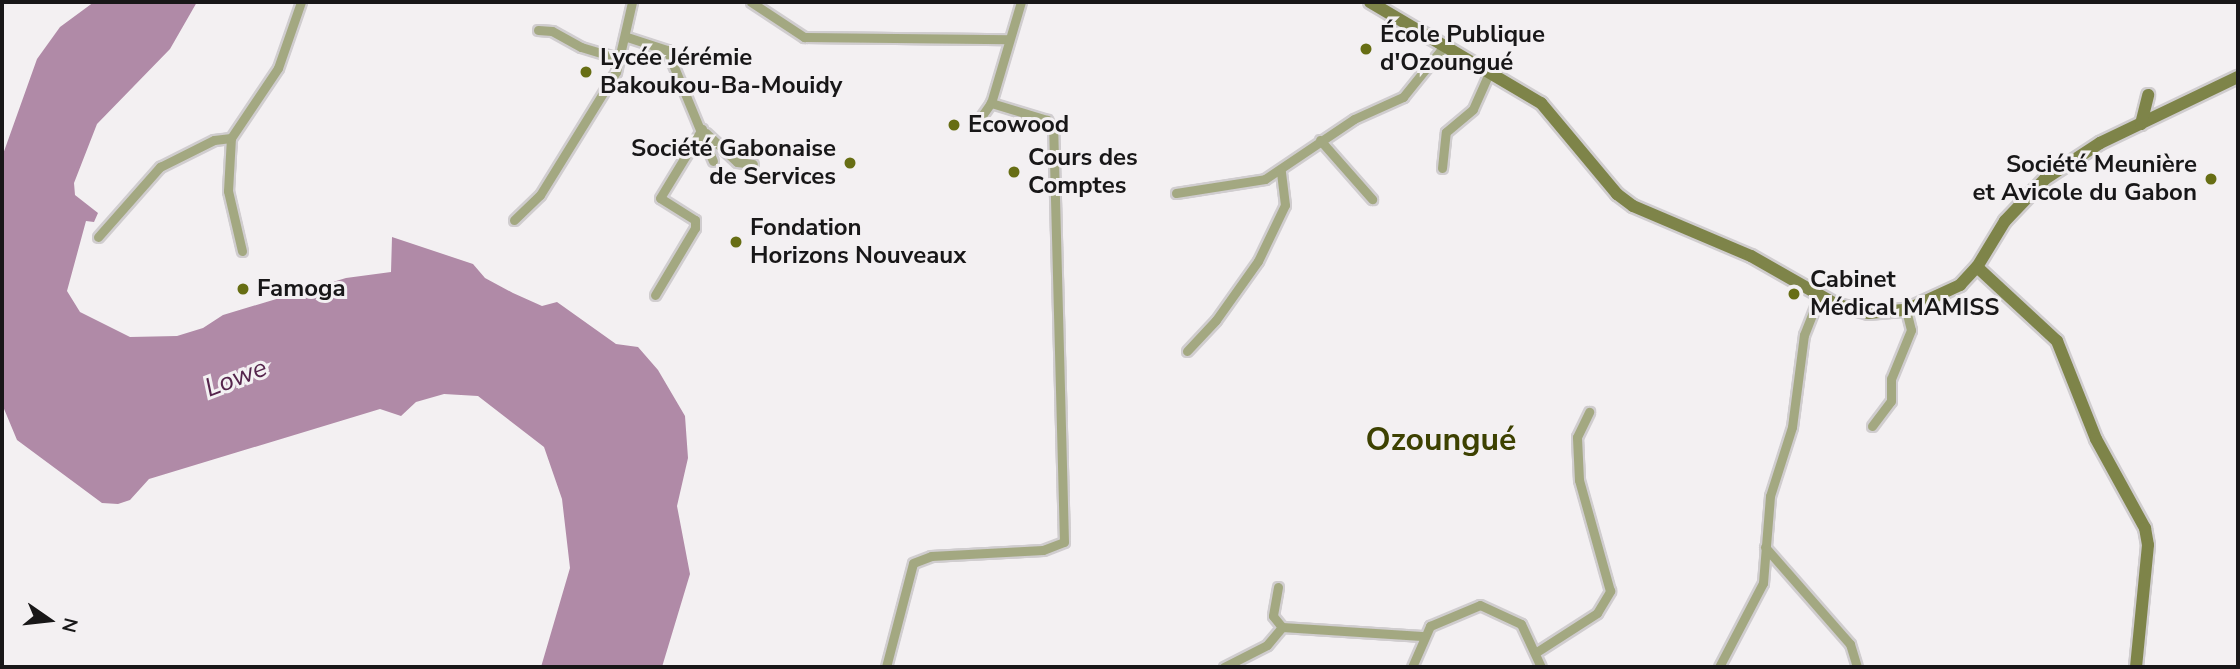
<!DOCTYPE html>
<meta charset="utf-8">
<style>
body{margin:0}
#map{position:relative;width:2240px;height:669px;overflow:hidden;background:#f3f0f2;font-family:"Nunito Sans",sans-serif}
div>[style]{position:absolute}
[style*='--x']{left:calc(var(--x)*1px);top:calc(var(--y)*1px);width:calc(var(--w)*1px);rotate:calc(var(--a)*1deg)}
.water>*{inset:0;background:#b08aa7}
.roads{filter:drop-shadow(2px 0 #d0cdcf) drop-shadow(-2px 0 #d0cdcf) drop-shadow(0 2px #d0cdcf) drop-shadow(0 -2px #d0cdcf)}
.street>*{height:9px;margin:-4.5px;padding:0 4.5px;transform-origin:4.5px;border-radius:4.5px;background:#a3a881}
.secondary>*{height:12px;margin:-6px;padding:0 6px;transform-origin:6px;border-radius:6px;background:#7e8449}
.dots>*{width:19px;height:19px;translate:-50% -50%;box-sizing:border-box;border:4px solid #f3f0f2;border-radius:50%}
span{translate:-50% -50%;white-space:nowrap;text-align:center;line-height:1.15;-webkit-text-stroke:6px #f3f0f2;paint-order:stroke}
.poi-label{font-size:24px;color:#181718;font-weight:700}
.left{translate:0 -50%;text-align:left}
.right{translate:-100% -50%;text-align:right}
.water-label{font-size:26px;color:#55244c;font-style:italic}
.district-label{font-size:32px;color:#3d4101;font-weight:700}
.frame{position:absolute;inset:0;border:4px solid #181718;pointer-events:none}
.north{position:absolute;left:14px;top:585px;width:70px;height:70px;-webkit-text-stroke:5px #f3f0f2;paint-order:stroke;rotate:104deg;font-size:19px;font-weight:700;line-height:28px;text-align:center;color:#181718}
.north::after{content:'';display:block;margin:auto;width:24px;height:32px;background:#181718;clip-path:polygon(50% 0,100% 100%,50% 72%,0 100%)}
</style>
<div id="map">
<div class="water">
<i style="clip-path:polygon(94px 2px,197px 2px,170px 49px,97px 124px,74px 183px,75px 195px,98px 213px,94px 222px,86px 221px,67px 291px,80px 312px,130px 337px,177px 336px,203px 328px,223px 315px,346px 278px,391px 272px,392px 237px,473px 264px,485px 278px,513px 293px,542px 306px,557px 302px,616px 344px,638px 347px,658px 370px,685px 416px,688px 458px,677px 506px,690px 574px,662px 667px,541px 667px,570px 568px,562px 499px,544px 447px,478px 396px,444px 394px,416px 402px,401px 416px,380px 409px,149px 479px,130px 500px,118px 504px,102px 503px,17px 440px,2px 404px,2px 157px,37px 59px,60px 27px)"></i>
</div>
<div class="roads">
<div class="street">
<i style="--x:751;--y:2;--w:64;--a:33.4"></i>
<i style="--x:804;--y:37;--w:205;--a:0.6"></i>
<i style="--x:538;--y:30;--w:14;--a:4"></i>
<i style="--x:552;--y:31;--w:33;--a:29"></i>
<i style="--x:581;--y:47;--w:42;--a:16.7"></i>
<i style="--x:627;--y:37;--w:42;--a:18"></i>
<i style="--x:667;--y:50;--w:120;--a:67.5"></i>
<i style="--x:974;--y:127;--w:29;--a:-55"></i>
<i style="--x:991;--y:103;--w:105;--a:-73.5"></i>
<i style="--x:706;--y:133;--w:42;--a:43.1"></i>
<i style="--x:737;--y:162;--w:16;--a:7"></i>
<i style="--x:1320;--y:140;--w:79;--a:48.6"></i>
<i style="--x:1442;--y:168;--w:36;--a:-84"></i>
<i style="--x:1446;--y:132;--w:35;--a:-40"></i>
<i style="--x:1473;--y:109;--w:42;--a:-65.9"></i>
<i style="--x:1176;--y:193;--w:90;--a:-8.9"></i>
<i style="--x:1265;--y:179;--w:107;--a:-34"></i>
<i style="--x:1354;--y:119;--w:54;--a:-24.2"></i>
<i style="--x:1403;--y:97;--w:67;--a:-51.1"></i>
<i style="--x:514;--y:220;--w:36;--a:-44"></i>
<i style="--x:540;--y:195;--w:145;--a:-58.3"></i>
<i style="--x:616;--y:72;--w:72;--a:-77.1"></i>
<i style="--x:98;--y:237;--w:94;--a:-48.5"></i>
<i style="--x:160;--y:167;--w:60;--a:-26.6"></i>
<i style="--x:214;--y:140;--w:17;--a:-7"></i>
<i style="--x:242;--y:251;--w:62;--a:-103.1"></i>
<i style="--x:228;--y:191;--w:53;--a:-86.8"></i>
<i style="--x:231;--y:138;--w:84;--a:-56.1"></i>
<i style="--x:278;--y:68;--w:70;--a:-70.8"></i>
<i style="--x:655;--y:295;--w:78;--a:-59.2"></i>
<i style="--x:695;--y:228;--w:8;--a:-90"></i>
<i style="--x:695;--y:220;--w:41;--a:-147.8"></i>
<i style="--x:660;--y:198;--w:81;--a:-58.7"></i>
<i style="--x:1187;--y:351;--w:42;--a:-46.9"></i>
<i style="--x:1216;--y:320;--w:72;--a:-54.6"></i>
<i style="--x:1258;--y:261;--w:62;--a:-64.3"></i>
<i style="--x:1285;--y:205;--w:35;--a:-97"></i>
<i style="--x:1872;--y:426;--w:31;--a:-53"></i>
<i style="--x:1891;--y:401;--w:22;--a:-90"></i>
<i style="--x:1891;--y:379;--w:53;--a:-67.8"></i>
<i style="--x:1911;--y:330;--w:21;--a:-104"></i>
<i style="--x:1765;--y:547;--w:129;--a:48.8"></i>
<i style="--x:1850;--y:644;--w:24;--a:73"></i>
<i style="--x:1278;--y:587;--w:29;--a:100"></i>
<i style="--x:1273;--y:616;--w:14;--a:51"></i>
<i style="--x:1282;--y:627;--w:140;--a:3.7"></i>
<i style="--x:1535;--y:653;--w:74;--a:-32.8"></i>
<i style="--x:1597;--y:613;--w:26;--a:-59"></i>
<i style="--x:1610;--y:591;--w:115;--a:-105.6"></i>
<i style="--x:1579;--y:480;--w:43;--a:-92.7"></i>
<i style="--x:1577;--y:437;--w:28;--a:-64"></i>
<i style="--x:886;--y:667;--w:107;--a:-75.4"></i>
<i style="--x:913;--y:563;--w:19;--a:-21"></i>
<i style="--x:931;--y:556;--w:112;--a:-3.1"></i>
<i style="--x:1043;--y:550;--w:22;--a:-21"></i>
<i style="--x:1064;--y:542;--w:412;--a:-91.5"></i>
<i style="--x:1053;--y:130;--w:12;--a:-121"></i>
<i style="--x:1047;--y:120;--w:59;--a:-163.1"></i>
<i style="--x:1224;--y:667;--w:48;--a:-27.1"></i>
<i style="--x:1267;--y:645;--w:23;--a:-50"></i>
<i style="--x:1412;--y:667;--w:45;--a:-66.3"></i>
<i style="--x:1430;--y:626;--w:54;--a:-22.8"></i>
<i style="--x:1480;--y:605;--w:45;--a:24.9"></i>
<i style="--x:1521;--y:624;--w:47;--a:65.1"></i>
<i style="--x:1719;--y:667;--w:95;--a:-62.4"></i>
<i style="--x:1763;--y:583;--w:87;--a:-85.4"></i>
<i style="--x:1770;--y:496;--w:72;--a:-72.3"></i>
<i style="--x:1792;--y:427;--w:93;--a:-82.6"></i>
<i style="--x:1804;--y:335;--w:41;--a:-68.5"></i>
</div>
<div class="secondary">
<i style="--x:1370;--y:2;--w:199;--a:30.6"></i>
<i style="--x:1541;--y:103;--w:119;--a:50.1"></i>
<i style="--x:1617;--y:194;--w:20;--a:37"></i>
<i style="--x:1633;--y:206;--w:128;--a:23"></i>
<i style="--x:1751;--y:256;--w:97;--a:29.7"></i>
<i style="--x:1835;--y:304;--w:34;--a:15"></i>
<i style="--x:1868;--y:313;--w:38;--a:-5"></i>
<i style="--x:1906;--y:310;--w:60;--a:-24.8"></i>
<i style="--x:1960;--y:285;--w:25;--a:-47"></i>
<i style="--x:1977;--y:267;--w:54;--a:-58.7"></i>
<i style="--x:2005;--y:221;--w:58;--a:-46.4"></i>
<i style="--x:2045;--y:179;--w:66;--a:-33.2"></i>
<i style="--x:2100;--y:143;--w:153;--a:-25.6"></i>
<i style="--x:2141;--y:124;--w:30;--a:-76"></i>
<i style="--x:1977;--y:267;--w:109;--a:42.8"></i>
<i style="--x:2057;--y:341;--w:105;--a:68.3"></i>
<i style="--x:2096;--y:439;--w:102;--a:61.2"></i>
<i style="--x:2145;--y:528;--w:17;--a:80"></i>
<i style="--x:2148;--y:545;--w:123;--a:95.6"></i>
</div>
</div>
<div class="dots">
<i style="left:1366px;top:49px;background:#676e14"></i>
<i style="left:586px;top:72px;background:#676e14"></i>
<i style="left:954px;top:125px;background:#676e14"></i>
<i style="left:850px;top:163px;background:#676e14"></i>
<i style="left:1014px;top:172px;background:#676e14"></i>
<i style="left:2211px;top:179px;background:#676e14"></i>
<i style="left:736px;top:242px;background:#676e14"></i>
<i style="left:243px;top:289px;background:#676e14"></i>
<i style="left:1794px;top:294px;background:#676e14"></i>
</div>
<div class="poi-label">
<span class="left" style="left:1380px;top:49px">École Publique<br>d'Ozoungué</span>
<span class="left" style="left:600px;top:72px">Lycée Jérémie<br>Bakoukou-Ba-Mouidy</span>
<span class="left" style="left:968px;top:125px">Ecowood</span>
<span class="right" style="left:836px;top:163px">Société Gabonaise<br>de Services</span>
<span class="left" style="left:1028px;top:172px">Cours des<br>Comptes</span>
<span class="right" style="left:2197px;top:179px">Société Meunière<br>et Avicole du Gabon</span>
<span class="left" style="left:750px;top:242px">Fondation<br>Horizons Nouveaux</span>
<span class="left" style="left:1810px;top:294px">Cabinet<br>Médical MAMISS</span>
<span class="left" style="left:257px;top:289px">Famoga</span>
</div>
<div class="water-label">
<span style="left:236px;top:378px;rotate:-21deg">Lowe</span>
</div>
<div class="district-label">
<span style="left:1441px;top:440px">Ozoungué</span>
</div>
<div class="frame"></div>
<div class="north">N</div>
</div>
